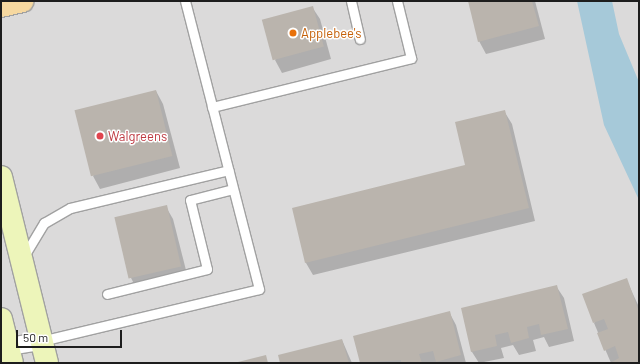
<!DOCTYPE html>
<style>
body{margin:0}
#map{position:relative;width:640px;height:364px;overflow:hidden;background:#eeebe3;font-family:Barlow,sans-serif}
div>[style]{position:absolute}
[style*='--x']{left:calc(var(--x)*1px);top:calc(var(--y)*1px);width:calc(var(--w)*1px);rotate:calc(var(--a)*1deg)}
.residential>*{inset:0;background:#dbdada;transform-origin:0 0}
.water>*{inset:0;background:#a6c9d9}
.shadow>*{inset:0;background:#0003}
.building>*{inset:0;background:#bab4ad;transform-origin:0 0}
.roads{filter:drop-shadow(1px 0 #a1a1a1) drop-shadow(-1px 0 #a1a1a1) drop-shadow(0 1px #a1a1a1) drop-shadow(0 -1px #a1a1a1)}
.lane>*{height:9px;margin:-4.5px;padding:0 4.5px;transform-origin:4.5px;border-radius:4.5px;background:#fff}
.street>*{height:17px;margin:-8.5px;padding:0 8.5px;transform-origin:8.5px;border-radius:8.5px;background:#fff}
.secondary>*{height:22px;margin:-11px;padding:0 11px;transform-origin:11px;border-radius:11px;background:#edf5ba}
.primary>*{height:22px;margin:-11px;padding:0 11px;transform-origin:11px;border-radius:11px;background:#f6d8a0}
.dots>*{width:11px;height:11px;translate:-50% -50%;box-sizing:border-box;border:2px solid #fff;border-radius:50%}
span{translate:-50% -50%;white-space:nowrap;text-align:center;line-height:1.15;-webkit-text-stroke:3px #fff;paint-order:stroke}
.food-label{font-size:13px;color:#c56008}
.left{translate:0 -50%;text-align:left}
.health-label{font-size:13px;color:#be3a42}
.frame{position:absolute;inset:0;border:2px solid #1d1d1d;pointer-events:none}
.scale{position:absolute;left:16px;top:330px;width:106px;height:18px;box-sizing:border-box;border:2px solid #1d1d1d;border-top:0;padding-left:5px;font-size:12px;line-height:14px;white-space:nowrap;color:#1d1d1d;-webkit-text-stroke:3px #fff;paint-order:stroke}
</style>
<div id="map">
<div class="residential">
<i style="left:1px;top:1px;width:638px;height:362px"></i>
</div>
<div class="water">
<i style="clip-path:polygon(577px 1px,612px 1px,619px 34px,639px 82px,639px 200px,604px 125px)"></i>
</div>
<div class="shadow">
<i style="clip-path:polygon(469px 1px,535px 1px,545px 39px,486px 54px,479px 41px)"></i>
<i style="clip-path:polygon(312px 7px,320px 19px,331px 59px,282px 73px,275px 60px)"></i>
<i style="clip-path:polygon(156px 91px,163px 104px,180px 168px,100px 189px,93px 176px)"></i>
<i style="clip-path:polygon(504px 111px,512px 124px,535px 221px,313px 275px,306px 263px,293px 209px,467px 166px)"></i>
<i style="clip-path:polygon(166px 207px,173px 219px,188px 278px,138px 291px,131px 278px)"></i>
<i style="clip-path:polygon(626px 279px,639px 307px,639px 363px,611px 363px,594px 323px)"></i>
<i style="clip-path:polygon(556px 286px,564px 298px,574px 341px,549px 347px,544px 337px,533px 340px,536px 351px,519px 355px,513px 345px,501px 348px,504px 358px,479px 363px,472px 352px,462px 309px)"></i>
<i style="clip-path:polygon(449px 312px,456px 325px,466px 363px,361px 363px,354px 337px)"></i>
<i style="clip-path:polygon(342px 340px,352px 363px,281px 363px)"></i>
</div>
<div class="building">
<i style="clip-path:polygon(468px 1px,532px 1px,539px 26px,478px 42px)"></i>
<i style="left:313px;top:6px;width:42px;height:53px;rotate:75deg"></i>
<i style="left:156px;top:90px;width:68px;height:84px;rotate:76deg"></i>
<i style="clip-path:polygon(505px 110px,529px 208px,305px 263px,292px 208px,465px 165px,455px 122px)"></i>
<i style="left:167px;top:205px;width:63px;height:54px;rotate:77deg"></i>
<i style="clip-path:polygon(627px 278px,639px 312px,639px 363px,610px 363px,619px 358px,615px 346px,604px 351px,597px 333px,608px 329px,604px 319px,593px 323px,582px 294px)"></i>
<i style="clip-path:polygon(557px 285px,568px 329px,541px 335px,539px 324px,527px 327px,529px 338px,511px 343px,508px 332px,495px 335px,497px 346px,471px 352px,461px 308px)"></i>
<i style="clip-path:polygon(450px 311px,461px 355px,436px 362px,433px 351px,419px 354px,422px 363px,401px 363px,401px 360px,360px 363px,353px 336px)"></i>
<i style="clip-path:polygon(342px 339px,349px 363px,280px 363px,278px 355px)"></i>
<i style="clip-path:polygon(266px 355px,268px 363px,238px 363px,238px 362px)"></i>
</div>
<div class="roads">
<div class="lane">
<i style="--x:351;--y:1;--w:39;--a:77"></i>
<i style="--x:212;--y:107;--w:205;--a:-13.8"></i>
<i style="--x:411;--y:58;--w:59;--a:-103.8"></i>
<i style="--x:24;--y:256;--w:39;--a:-59"></i>
<i style="--x:44;--y:223;--w:30;--a:-30"></i>
<i style="--x:70;--y:208;--w:163;--a:-13.4"></i>
<i style="--x:107;--y:294;--w:103;--a:-14"></i>
<i style="--x:207;--y:269;--w:71;--a:-103.8"></i>
<i style="--x:190;--y:200;--w:44;--a:-14.3"></i>
<i style="--x:41;--y:341;--w:224;--a:-13.4"></i>
<i style="--x:259;--y:289;--w:297;--a:-104.4"></i>
</div>
<div class="street">
<i style="--x:8;--y:346;--w:33;--a:-9"></i>
</div>
<div class="secondary">
<i style="--x:1;--y:177;--w:192;--a:76.1"></i>
<i style="--x:1;--y:319;--w:45;--a:76"></i>
</div>
<div class="primary">
<i style="--x:1;--y:6;--w:22;--a:-13"></i>
</div>
</div>
<div class="dots">
<i style="left:293px;top:33px;background:#e8710a"></i>
<i style="left:100px;top:136px;background:#e0444e"></i>
</div>
<div class="food-label">
<span class="left" style="left:301px;top:33px">Applebee's</span>
</div>
<div class="health-label">
<span class="left" style="left:108px;top:136px">Walgreens</span>
</div>
<div class="frame"></div>
<div class="scale">50 m</div>
</div>
